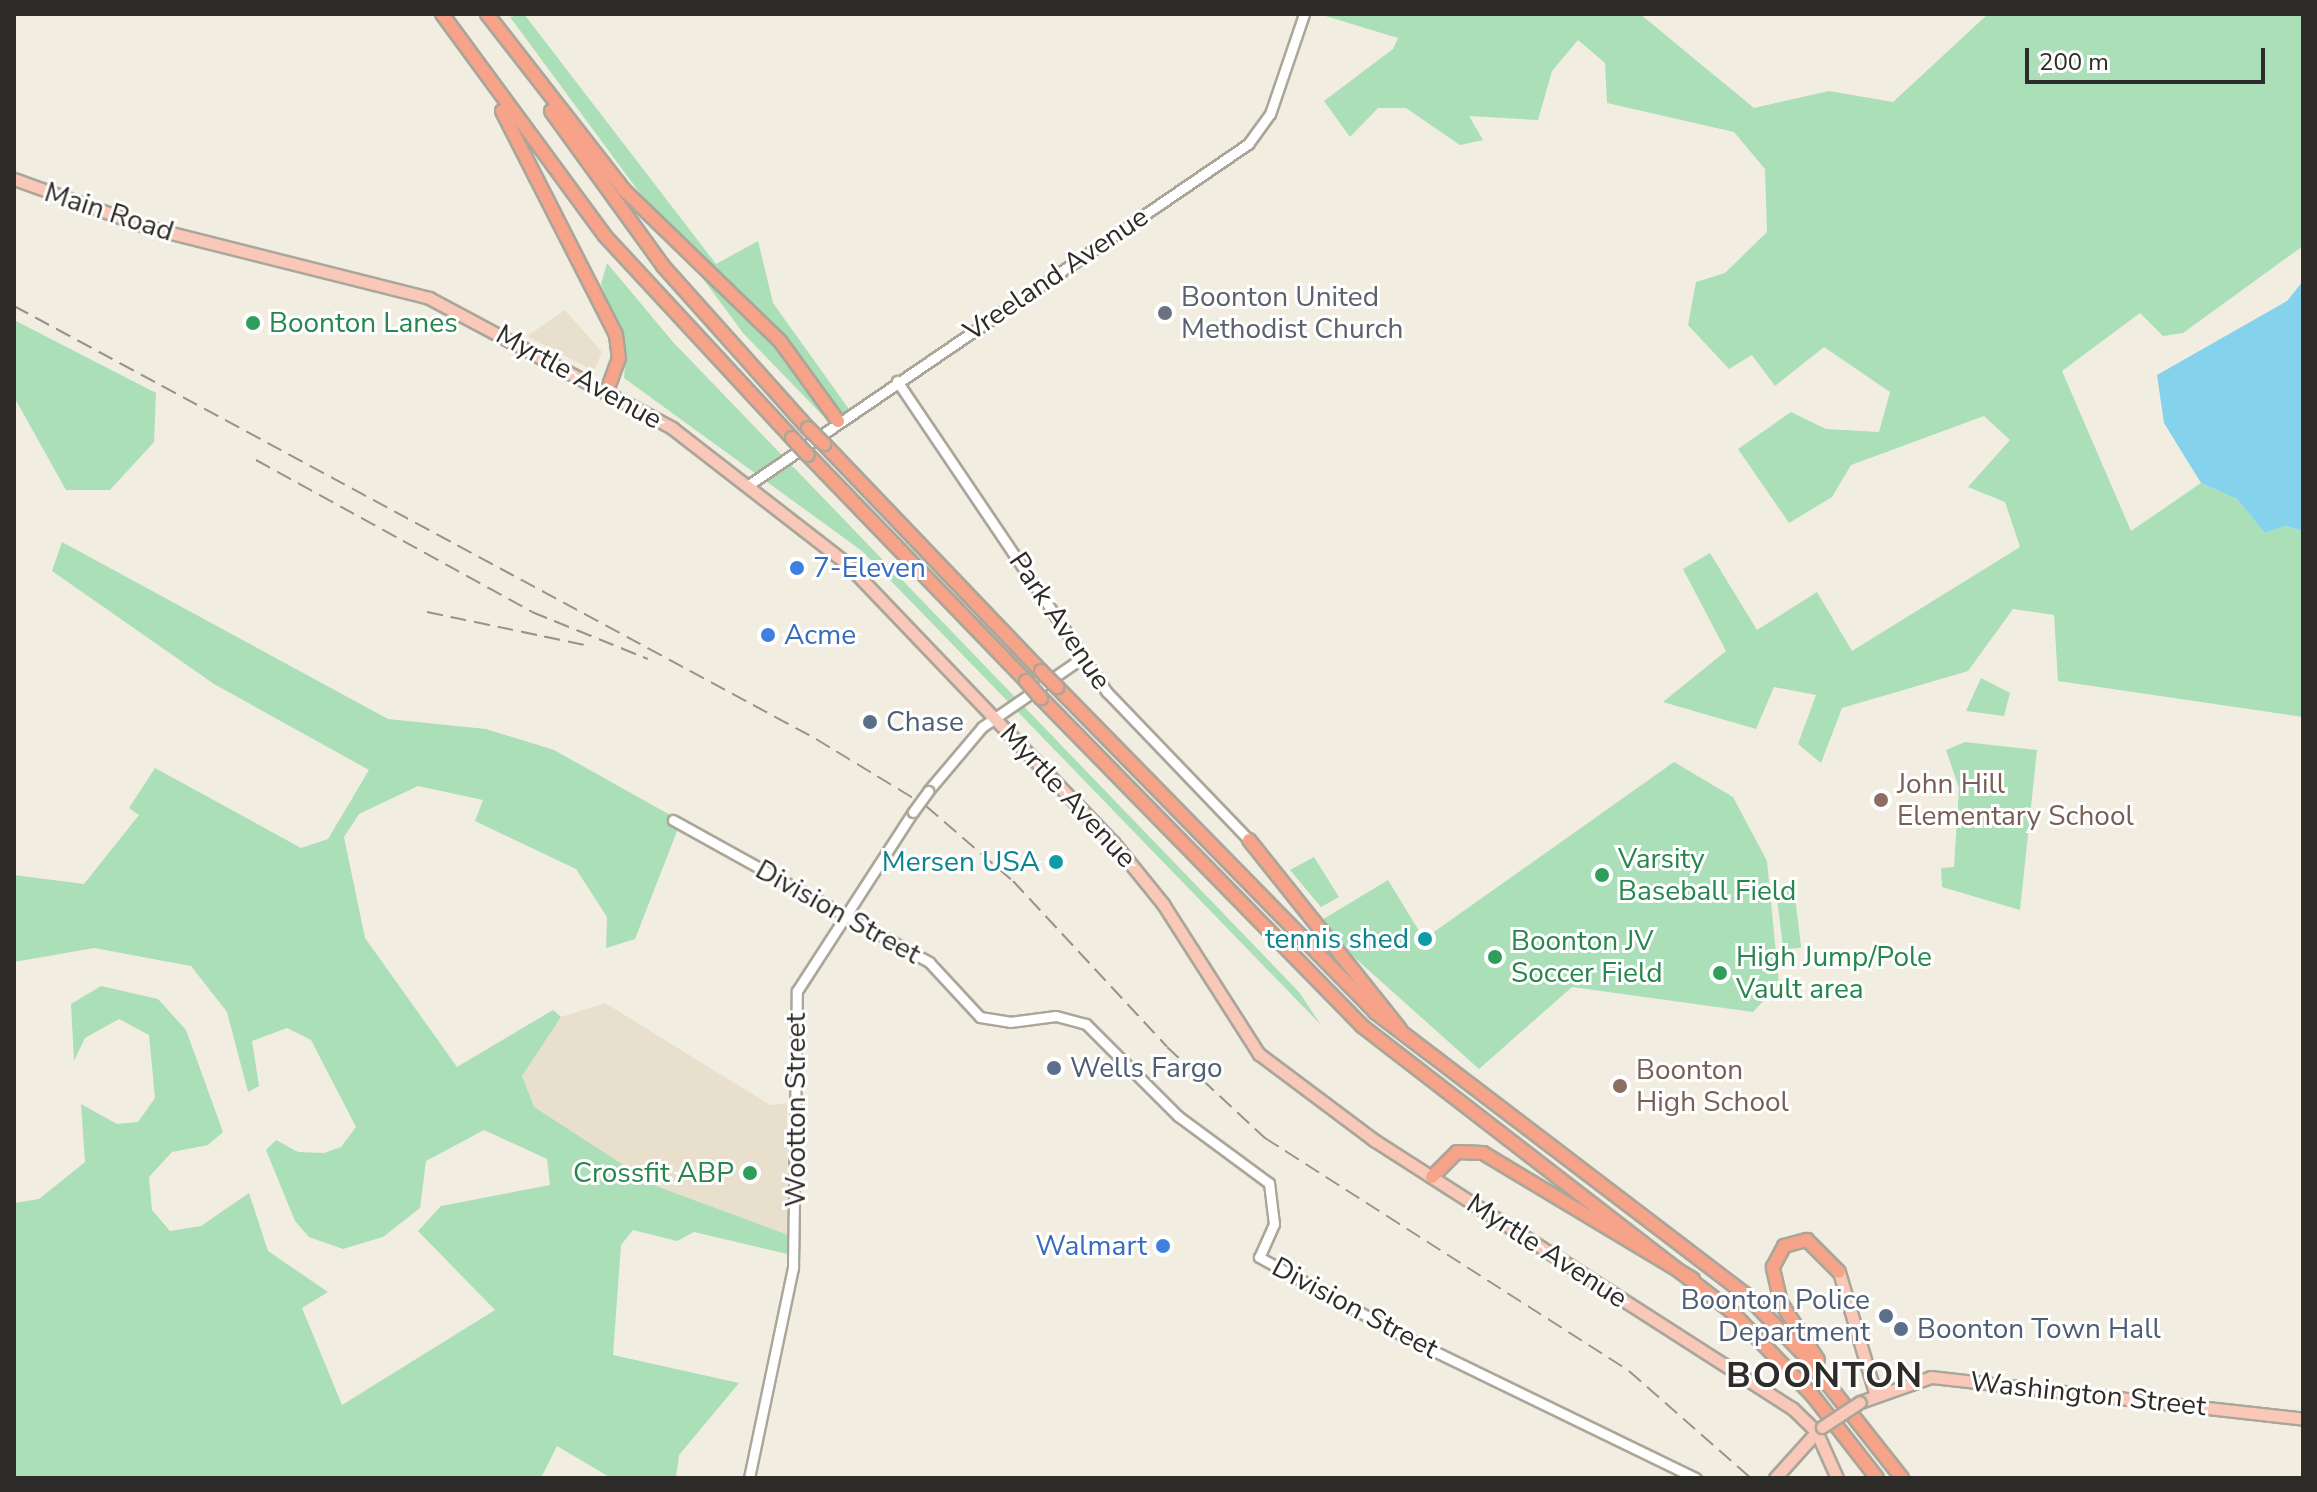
<!DOCTYPE html>
<style>
body{margin:0}
#map{position:relative;width:2317px;height:1492px;overflow:hidden;background:#f2ede1;font-family:"Nunito Sans",sans-serif}
div>[style]{position:absolute}
[style*='--x']{left:calc(var(--x)*1px);top:calc(var(--y)*1px);width:calc(var(--w)*1px);rotate:calc(var(--a)*1deg)}
.built>*{inset:0;background:#e8e0cd}
.green>*{inset:0;background:#aadfb8;transform-origin:0 0}
.water>*{inset:0;background:#85d2ec}
.roads{filter:drop-shadow(2px 0 #aaa69a) drop-shadow(-2px 0 #aaa69a) drop-shadow(0 2px #aaa69a) drop-shadow(0 -2px #aaa69a)}
.tertiary>*{height:9px;margin:-4.5px;padding:0 4.5px;transform-origin:4.5px;border-radius:4.5px;background:#fff}
.primary>*{height:11px;margin:-5.5px;padding:0 5.5px;transform-origin:5.5px;border-radius:5.5px;background:#fac8b8}
.motorway>*{height:12px;margin:-6px;padding:0 6px;transform-origin:6px;border-radius:6px;background:#f6a389}
.rail>*{height:2px;margin-top:-1px;transform-origin:0;background:repeating-linear-gradient(90deg,#97938b 0 16px,transparent 0 24px)}
.bridges{filter:drop-shadow(2px 0 #aaa69a) drop-shadow(-2px 0 #aaa69a) drop-shadow(0 2px #aaa69a) drop-shadow(0 -2px #aaa69a)}
.tertiary-bridge>*{height:9px;margin:-4.5px;padding:0 4.5px;transform-origin:4.5px;border-radius:4.5px;background:#fff}
.primary-bridge>*{height:11px;margin:-5.5px;padding:0 5.5px;transform-origin:5.5px;border-radius:5.5px;background:#fac8b8}
.motorway-bridge>*{height:12px;margin:-6px;padding:0 6px;transform-origin:6px;border-radius:6px;background:#f6a389}
.dots>*{width:22px;height:22px;translate:-50% -50%;box-sizing:border-box;border:4px solid #fff;border-radius:50%}
span{translate:-50% -50%;white-space:nowrap;text-align:center;line-height:1.15;-webkit-text-stroke:6px #fff;paint-order:stroke}
.street-label{font-size:28px;color:#2e2c28}
.worship-label{font-size:28px;color:#5b616d}
.left{translate:0 -50%;text-align:left}
.leisure-label{font-size:28px;color:#27864d}
.right{translate:-100% -50%;text-align:right}
.shop-label{font-size:28px;color:#366cbe}
.service-label{font-size:28px;color:#4e5e75}
.education-label{font-size:28px;color:#785e54}
.culture-label{font-size:28px;color:#0d838f}
.district-label{font-size:36px;color:#2e2c28;font-weight:700;letter-spacing:2px}
.frame{position:absolute;inset:0;border:16px solid #2e2c28;pointer-events:none}
.scale{position:absolute;left:2025px;top:48px;width:240px;height:36px;box-sizing:border-box;border:4px solid #2e2c28;border-top:0;padding-left:10px;font-size:24px;line-height:28px;white-space:nowrap;color:#2e2c28;-webkit-text-stroke:6px #fff;paint-order:stroke}
</style>
<div id="map">
<div class="built">
<i style="clip-path:polygon(565px 310px,602px 352px,594px 371px,527px 336px)"></i>
<i style="clip-path:polygon(605px 1003px,770px 1105px,787px 1103px,788px 1235px,656px 1186px,533px 1107px,522px 1076px,561px 1017px)"></i>
</div>
<div class="green">
<i style="clip-path:polygon(524px 14px,716px 264px,758px 241px,773px 303px,851px 412px,832px 425px,743px 333px,510px 17px)"></i>
<i style="clip-path:polygon(1319px 14px,1640px 14px,1754px 108px,1829px 91px,1893px 102px,1988px 14px,2303px 14px,2303px 246px,2183px 333px,2163px 336px,2140px 313px,2062px 371px,2131px 531px,2201px 483px,2237px 499px,2265px 533px,2285px 526px,2303px 531px,2303px 717px,2058px 681px,2054px 615px,2013px 609px,1968px 671px,1842px 708px,1821px 763px,1798px 744px,1816px 695px,1774px 687px,1756px 729px,1663px 702px,1726px 651px,1683px 569px,1710px 553px,1757px 630px,1817px 592px,1852px 651px,2020px 547px,2005px 502px,1968px 487px,2010px 440px,1984px 416px,1851px 465px,1832px 497px,1789px 523px,1738px 449px,1791px 412px,1826px 429px,1879px 432px,1890px 392px,1824px 347px,1775px 386px,1752px 355px,1729px 369px,1688px 325px,1696px 282px,1725px 273px,1767px 232px,1765px 169px,1734px 132px,1607px 103px,1605px 63px,1578px 40px,1552px 71px,1538px 120px,1469px 116px,1483px 140px,1460px 145px,1406px 108px,1378px 108px,1350px 137px,1324px 101px,1393px 49px,1398px 38px)"></i>
<i style="clip-path:polygon(607px 263px,673px 342px,1299px 992px,1321px 1025px,862px 551px,624px 378px,626px 355px,601px 284px)"></i>
<i style="clip-path:polygon(14px 320px,156px 393px,154px 442px,110px 490px,66px 490px,14px 397px)"></i>
<i style="clip-path:polygon(62px 542px,388px 719px,486px 729px,554px 750px,681px 821px,635px 939px,606px 948px,607px 917px,576px 869px,475px 821px,483px 800px,418px 786px,359px 814px,344px 837px,365px 938px,457px 1067px,553px 1010px,561px 1017px,522px 1076px,534px 1107px,656px 1186px,788px 1235px,787px 1254px,694px 1232px,677px 1241px,633px 1230px,621px 1245px,613px 1355px,739px 1383px,679px 1455px,676px 1478px,611px 1478px,557px 1446px,541px 1478px,14px 1478px,14px 1203px,39px 1199px,85px 1162px,81px 1104px,117px 1124px,138px 1122px,155px 1098px,149px 1035px,119px 1019px,85px 1038px,74px 1061px,71px 1004px,101px 986px,158px 999px,186px 1030px,223px 1132px,208px 1145px,172px 1152px,149px 1177px,152px 1210px,170px 1231px,201px 1226px,249px 1193px,268px 1251px,328px 1292px,302px 1308px,342px 1405px,495px 1310px,418px 1231px,441px 1206px,550px 1185px,547px 1159px,484px 1130px,426px 1161px,420px 1208px,383px 1237px,343px 1249px,309px 1237px,295px 1221px,266px 1150px,276px 1140px,298px 1152px,324px 1153px,341px 1147px,356px 1127px,311px 1040px,287px 1028px,252px 1041px,259px 1086px,248px 1092px,227px 1012px,191px 966px,94px 948px,14px 962px,14px 875px,84px 884px,139px 815px,129px 808px,155px 768px,301px 848px,328px 839px,369px 770px,214px 684px,52px 571px)"></i>
<i style="clip-path:polygon(1981px 678px,2010px 693px,2004px 716px,1966px 711px)"></i>
<i style="clip-path:polygon(1965px 742px,2037px 750px,2020px 910px,1942px 887px,1941px 868px,1954px 867px,1959px 788px,1946px 750px)"></i>
<i style="clip-path:polygon(1674px 762px,1733px 797px,1767px 861px,1779px 984px,1753px 1012px,1572px 987px,1479px 1069px,1346px 950px,1322px 920px,1388px 880px,1424px 939px)"></i>
<i style="clip-path:polygon(1314px 857px,1339px 897px,1321px 907px,1290px 870px)"></i>
<i style="left:1794px;top:889px;width:59px;height:18px;rotate:83deg"></i>
</div>
<div class="water">
<i style="clip-path:polygon(2303px 281px,2303px 531px,2285px 526px,2265px 533px,2237px 499px,2201px 483px,2164px 423px,2157px 375px,2287px 301px)"></i>
</div>
<div class="roads">
<div class="tertiary">
<i style="--x:897;--y:381;--w:375;--a:56"></i>
<i style="--x:1107;--y:692;--w:205;--a:46.2"></i>
<i style="--x:747;--y:486;--w:607;--a:-34.32"></i>
<i style="--x:1248;--y:144;--w:37;--a:-54"></i>
<i style="--x:1270;--y:114;--w:106;--a:-71.2"></i>
<i style="--x:928;--y:791;--w:84;--a:-49.8"></i>
<i style="--x:982;--y:727;--w:121;--a:-34.6"></i>
<i style="--x:673;--y:820;--w:293;--a:29"></i>
<i style="--x:929;--y:962;--w:75;--a:47.2"></i>
<i style="--x:980;--y:1017;--w:30;--a:9"></i>
<i style="--x:1010;--y:1022;--w:46;--a:-7.4"></i>
<i style="--x:1056;--y:1016;--w:31;--a:15"></i>
<i style="--x:1086;--y:1024;--w:130;--a:45"></i>
<i style="--x:1178;--y:1116;--w:113;--a:36.4"></i>
<i style="--x:1269;--y:1183;--w:41;--a:83"></i>
<i style="--x:1274;--y:1224;--w:36;--a:114"></i>
<i style="--x:1259;--y:1257;--w:166;--a:28.7"></i>
<i style="--x:1405;--y:1337;--w:323;--a:25.9"></i>
<i style="--x:749;--y:1478;--w:215;--a:-78.2"></i>
<i style="--x:793;--y:1268;--w:277;--a:-89.2"></i>
<i style="--x:797;--y:991;--w:213;--a:-57.1"></i>
</div>
<div class="primary">
<i style="--x:14;--y:179;--w:141;--a:19.8"></i>
<i style="--x:147;--y:227;--w:291;--a:14.1"></i>
<i style="--x:429;--y:298;--w:276;--a:28.1"></i>
<i style="--x:672;--y:428;--w:220;--a:37.8"></i>
<i style="--x:846;--y:563;--w:386;--a:46.3"></i>
<i style="--x:1113;--y:842;--w:80;--a:51.1"></i>
<i style="--x:1163;--y:904;--w:178;--a:57.4"></i>
<i style="--x:1259;--y:1054;--w:144;--a:36.8"></i>
<i style="--x:1374;--y:1140;--w:497;--a:32.7"></i>
<i style="--x:1792;--y:1408;--w:33;--a:44"></i>
<i style="--x:1816;--y:1431;--w:51;--a:65.9"></i>
<i style="--x:1839;--y:1272;--w:126;--a:73.4"></i>
<i style="--x:1860;--y:1402;--w:75;--a:-19.4"></i>
<i style="--x:1931;--y:1377;--w:374;--a:6.4"></i>
<i style="--x:1775;--y:1478;--w:67;--a:-48"></i>
</div>
<div class="motorway">
<i style="--x:442;--y:14;--w:275;--a:53.7"></i>
<i style="--x:605;--y:236;--w:275;--a:47.2"></i>
<i style="--x:487;--y:14;--w:222;--a:52.1"></i>
<i style="--x:623;--y:189;--w:219;--a:44.1"></i>
<i style="--x:780;--y:341;--w:99;--a:54.1"></i>
<i style="--x:502;--y:111;--w:251;--a:63"></i>
<i style="--x:616;--y:335;--w:23;--a:83"></i>
<i style="--x:619;--y:358;--w:35;--a:110"></i>
<i style="--x:551;--y:111;--w:191;--a:54.1"></i>
<i style="--x:663;--y:266;--w:217;--a:48.2"></i>
<i style="--x:824;--y:444;--w:314;--a:46.3"></i>
<i style="--x:808;--y:455;--w:314;--a:46"></i>
<i style="--x:1057;--y:687;--w:455;--a:45.6"></i>
<i style="--x:1375;--y:1012;--w:465;--a:37.3"></i>
<i style="--x:1745;--y:1294;--w:91;--a:45.9"></i>
<i style="--x:1808;--y:1359;--w:152;--a:51.7"></i>
<i style="--x:1041;--y:698;--w:459;--a:45.6"></i>
<i style="--x:1362;--y:1026;--w:465;--a:37.7"></i>
<i style="--x:1730;--y:1310;--w:120;--a:46"></i>
<i style="--x:1813;--y:1396;--w:104;--a:52"></i>
<i style="--x:1249;--y:840;--w:242;--a:51.4"></i>
<i style="--x:1432;--y:1177;--w:35;--a:-45"></i>
<i style="--x:1457;--y:1152;--w:26;--a:2"></i>
<i style="--x:1483;--y:1153;--w:245;--a:31"></i>
<i style="--x:1818;--y:1360;--w:68;--a:-123"></i>
<i style="--x:1781;--y:1303;--w:37;--a:-103"></i>
<i style="--x:1773;--y:1267;--w:24;--a:-62"></i>
<i style="--x:1784;--y:1246;--w:24;--a:-15"></i>
<i style="--x:1807;--y:1240;--w:45;--a:45"></i>
</div>
</div>
<div class="rail">
<i style="--x:14;--y:306;--w:911;--a:28.36"></i>
<i style="--x:816;--y:739;--w:129;--a:31.3"></i>
<i style="--x:926;--y:806;--w:115;--a:40.8"></i>
<i style="--x:1013;--y:881;--w:226;--a:47.1"></i>
<i style="--x:1167;--y:1047;--w:134;--a:42.9"></i>
<i style="--x:1265;--y:1138;--w:432;--a:32.6"></i>
<i style="--x:1629;--y:1371;--w:162;--a:41.3"></i>
<i style="--x:256;--y:460;--w:315;--a:28.8"></i>
<i style="--x:532;--y:612;--w:125;--a:22.1"></i>
<i style="--x:427;--y:612;--w:167;--a:11.8"></i>
</div>
<div class="bridges">
<div class="tertiary-bridge">
<i style="--x:913;--y:812;--w:26;--a:-54"></i>
</div>
<div class="primary-bridge">
<i style="--x:1822;--y:1427;--w:45;--a:-33.3"></i>
</div>
<div class="motorway-bridge">
<i style="--x:808;--y:428;--w:23;--a:45"></i>
<i style="--x:792;--y:438;--w:23;--a:47"></i>
<i style="--x:1041;--y:671;--w:23;--a:45"></i>
<i style="--x:1026;--y:681;--w:23;--a:49"></i>
</div>
</div>
<div class="dots">
<i style="left:1165px;top:313px;background:#6b7280"></i>
<i style="left:253px;top:323px;background:#2e9e5b"></i>
<i style="left:797px;top:568px;background:#3f7fe0"></i>
<i style="left:768px;top:635px;background:#3f7fe0"></i>
<i style="left:870px;top:722px;background:#5c6f8a"></i>
<i style="left:1881px;top:800px;background:#8d6e63"></i>
<i style="left:1056px;top:862px;background:#0f9aa8"></i>
<i style="left:1602px;top:875px;background:#2e9e5b"></i>
<i style="left:1425px;top:939px;background:#0f9aa8"></i>
<i style="left:1495px;top:957px;background:#2e9e5b"></i>
<i style="left:1720px;top:973px;background:#2e9e5b"></i>
<i style="left:1054px;top:1068px;background:#5c6f8a"></i>
<i style="left:1620px;top:1086px;background:#8d6e63"></i>
<i style="left:750px;top:1173px;background:#2e9e5b"></i>
<i style="left:1163px;top:1246px;background:#3f7fe0"></i>
<i style="left:1886px;top:1316px;background:#5c6f8a"></i>
<i style="left:1901px;top:1329px;background:#5c6f8a"></i>
</div>
<div class="street-label">
<span style="left:109px;top:212px;rotate:18deg">Main Road</span>
<span style="left:1056px;top:274px;rotate:-34deg">Vreeland Avenue</span>
<span style="left:579px;top:377px;rotate:29deg">Myrtle Avenue</span>
<span style="left:1060px;top:621px;rotate:56deg">Park Avenue</span>
<span style="left:1068px;top:796px;rotate:47deg">Myrtle Avenue</span>
<span style="left:838px;top:912px;rotate:29deg">Division Street</span>
<span style="left:796px;top:1110px;rotate:-90deg">Wootton Street</span>
<span style="left:1547px;top:1251px;rotate:33deg">Myrtle Avenue</span>
<span style="left:1355px;top:1308px;rotate:28deg">Division Street</span>
<span style="left:2088px;top:1394px;rotate:6deg">Washington Street</span>
</div>
<div class="worship-label">
<span class="left" style="left:1181px;top:313px">Boonton United<br>Methodist Church</span>
</div>
<div class="leisure-label">
<span class="left" style="left:269px;top:323px">Boonton Lanes</span>
<span class="left" style="left:1618px;top:875px">Varsity<br>Baseball Field</span>
<span class="left" style="left:1511px;top:957px">Boonton JV<br>Soccer Field</span>
<span class="left" style="left:1736px;top:973px">High Jump/Pole<br>Vault area</span>
<span class="right" style="left:734px;top:1173px">Crossfit ABP</span>
</div>
<div class="shop-label">
<span class="left" style="left:813px;top:568px">7-Eleven</span>
<span class="left" style="left:784px;top:635px">Acme</span>
<span class="right" style="left:1147px;top:1246px">Walmart</span>
</div>
<div class="service-label">
<span class="left" style="left:886px;top:722px">Chase</span>
<span class="left" style="left:1070px;top:1068px">Wells Fargo</span>
<span class="right" style="left:1870px;top:1316px">Boonton Police<br>Department</span>
<span class="left" style="left:1917px;top:1329px">Boonton Town Hall</span>
</div>
<div class="education-label">
<span class="left" style="left:1897px;top:800px">John Hill<br>Elementary School</span>
<span class="left" style="left:1636px;top:1086px">Boonton<br>High School</span>
</div>
<div class="culture-label">
<span class="right" style="left:1040px;top:862px">Mersen USA</span>
<span class="right" style="left:1409px;top:939px">tennis shed</span>
</div>
<div class="district-label">
<span style="left:1825px;top:1376px">BOONTON</span>
</div>
<div class="frame"></div>
<div class="scale">200 m</div>
</div>
